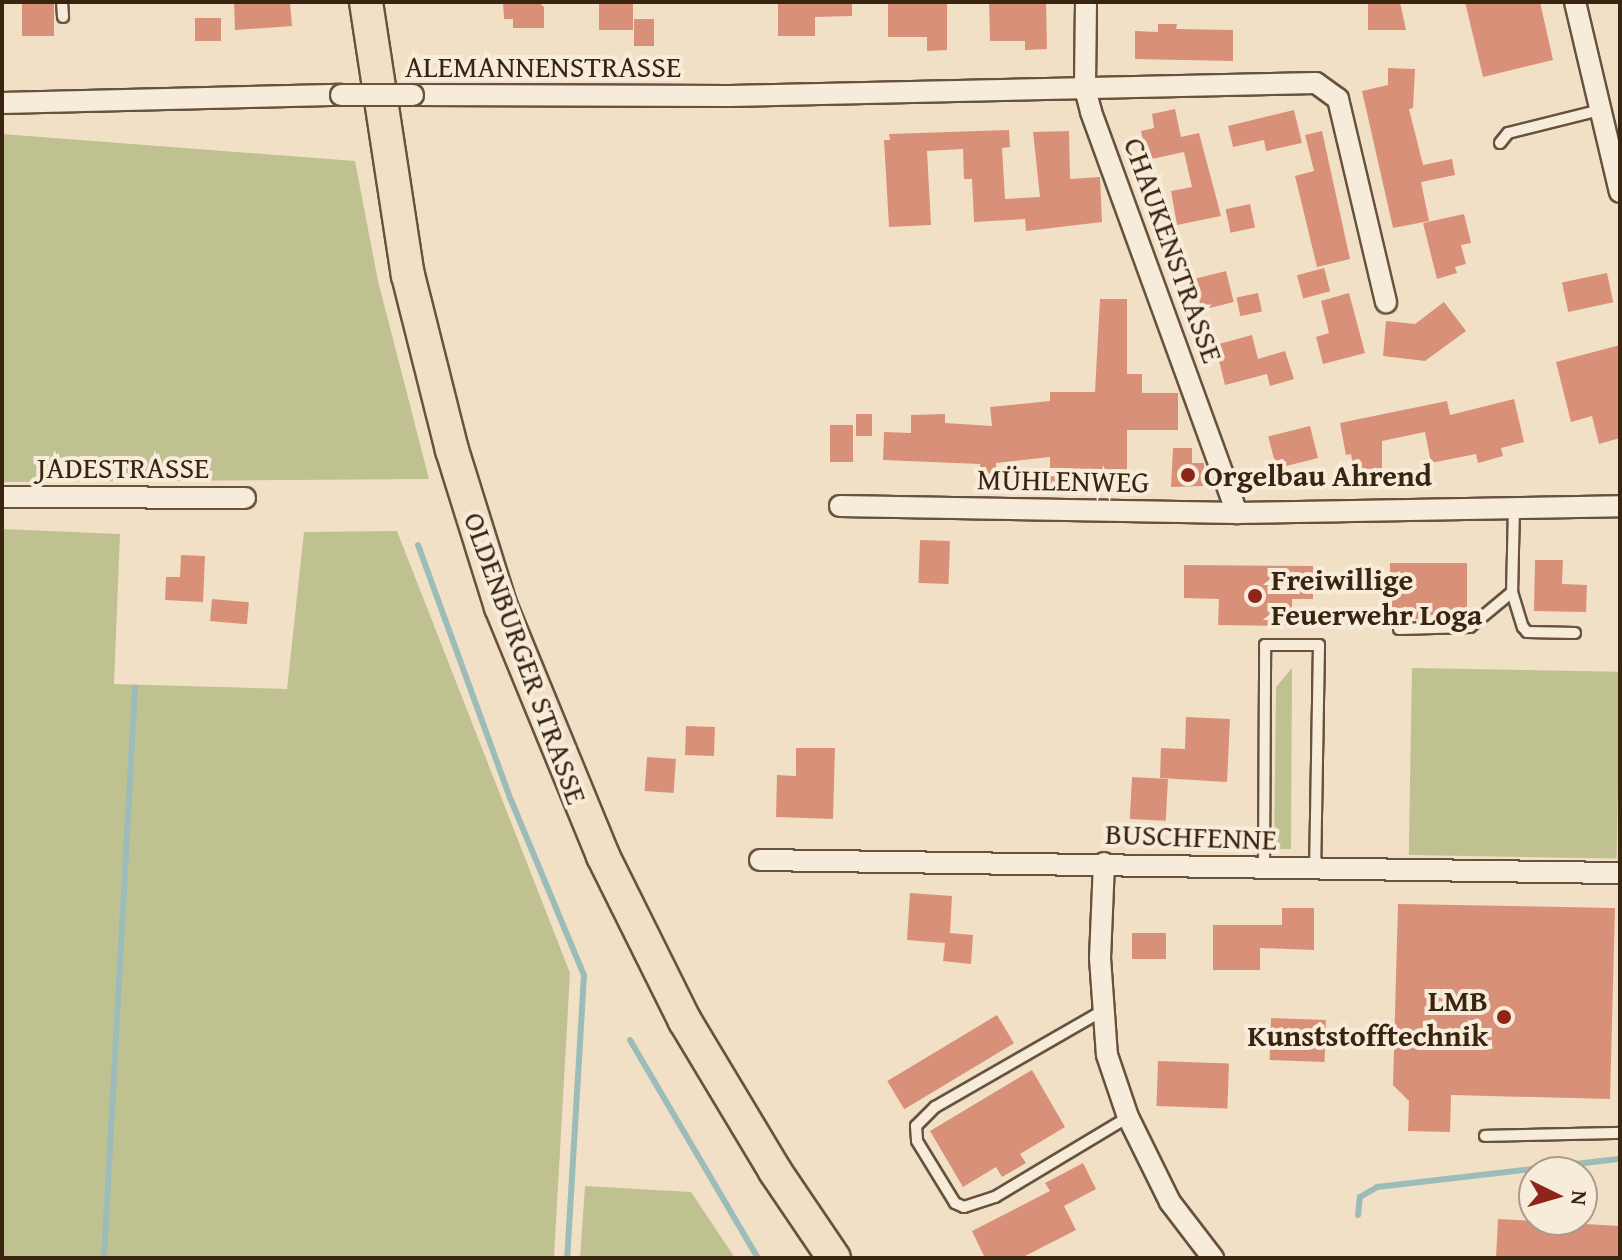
<!DOCTYPE html>
<meta charset="utf-8">
<style>
body{margin:0}
#map{position:relative;width:1622px;height:1260px;overflow:hidden;background:#f2e0c6;font-family:"Gentium Book Plus",serif}
div>[style]{position:absolute}
[style*='--x']{left:calc(var(--x)*1px);top:calc(var(--y)*1px);width:calc(var(--w)*1px);rotate:calc(var(--a)*1deg)}
.green>*{inset:0;background:#c0c191;transform-origin:0 0}
.stream>*{height:6px;margin:-3px;padding:0 3px;transform-origin:3px;border-radius:3px;background:#9cbcb9}
.building>*{inset:0;background:#d99078;transform-origin:0 0}
.roads{filter:drop-shadow(2px 0 #67533d) drop-shadow(-2px 0 #67533d) drop-shadow(0 2px #67533d) drop-shadow(0 -2px #67533d)}
.service>*{height:10px;margin:-5px;padding:0 5px;transform-origin:5px;border-radius:5px;background:#f7ebda}
.minor>*{height:20px;margin:-10px;padding:0 10px;transform-origin:10px;border-radius:10px;background:#f7ebda}
.primary>*{height:32px;margin:-16px;padding:0 16px;transform-origin:16px;border-radius:16px;background:#f2e0c6}
.bridges{filter:drop-shadow(2px 0 #67533d) drop-shadow(-2px 0 #67533d) drop-shadow(0 2px #67533d) drop-shadow(0 -2px #67533d)}
.minor-bridge>*{height:20px;margin:-10px;padding:0 10px;transform-origin:10px;border-radius:10px;background:#f7ebda}
.dots>*{width:22px;height:22px;translate:-50% -50%;box-sizing:border-box;border:4px solid #f7ebda;border-radius:50%}
span{translate:-50% -50%;white-space:nowrap;text-align:center;line-height:1.15;-webkit-text-stroke:8px #f7ebda;paint-order:stroke}
.street-label{font-size:30px;color:#39240f}
.poi-label{font-size:30px;color:#39240f;font-weight:700}
.left{translate:0 -50%;text-align:left}
.right{translate:-100% -50%;text-align:right}
.frame{position:absolute;inset:0;border:4px solid #39240f;pointer-events:none}
.north{position:absolute;left:1518px;top:1156px;width:80px;height:80px;box-sizing:border-box;background:#f7ebda;border:2px solid #ab9b89;border-radius:50%;rotate:95deg;font-size:22px;font-weight:700;line-height:32px;text-align:center;color:#39240f}
.north::after{content:'';display:block;margin:auto;width:28px;height:36px;background:#8f2418;clip-path:polygon(50% 0,100% 100%,50% 72%,0 100%)}
</style>
<div id="map">
<div class="green">
<i style="clip-path:polygon(2px 134px,355px 161px,378px 281px,429px 479px,2px 482px)"></i>
<i style="clip-path:polygon(2px 529px,120px 534px,114px 684px,287px 689px,304px 532px,397px 531px,570px 973px,554px 1258px,2px 1258px)"></i>
<i style="clip-path:polygon(1292px 668px,1291px 849px,1274px 849px,1276px 687px)"></i>
<i style="left:1412px;top:668px;width:208px;height:187px;rotate:1deg"></i>
<i style="clip-path:polygon(585px 1186px,691px 1192px,735px 1258px,580px 1258px)"></i>
</div>
<div class="stream">
<i style="--x:418;--y:545;--w:271;--a:70"></i>
<i style="--x:511;--y:800;--w:190;--a:67.4"></i>
<i style="--x:584;--y:975;--w:284;--a:93.4"></i>
<i style="--x:630;--y:1040;--w:253;--a:59.6"></i>
<i style="--x:1358;--y:1215;--w:18;--a:-84"></i>
<i style="--x:1360;--y:1197;--w:20;--a:-30"></i>
<i style="--x:1377;--y:1187;--w:245;--a:-6.6"></i>
<i style="--x:104;--y:1258;--w:571;--a:-86.89"></i>
</div>
<div class="building">
<i style="left:22px;top:2px;width:32px;height:34px"></i>
<i style="clip-path:polygon(234px 2px,290px 2px,292px 26px,235px 30px)"></i>
<i style="clip-path:polygon(503px 2px,538px 2px,544px 7px,544px 28px,513px 28px,513px 19px,504px 19px)"></i>
<i style="left:599px;top:2px;width:34px;height:28px"></i>
<i style="clip-path:polygon(778px 2px,852px 2px,852px 16px,815px 17px,815px 36px,778px 36px)"></i>
<i style="clip-path:polygon(888px 2px,947px 2px,947px 50px,927px 51px,927px 37px,888px 37px)"></i>
<i style="clip-path:polygon(989px 2px,1046px 2px,1047px 49px,1025px 50px,1025px 41px,990px 41px)"></i>
<i style="clip-path:polygon(1368px 2px,1400px 2px,1406px 30px,1368px 30px)"></i>
<i style="clip-path:polygon(1465px 2px,1540px 2px,1553px 60px,1483px 77px)"></i>
<i style="left:195px;top:18px;width:26px;height:23px"></i>
<i style="left:654px;top:19px;width:27px;height:20px;rotate:90deg"></i>
<i style="clip-path:polygon(1158px 24px,1177px 24px,1176px 29px,1233px 30px,1233px 61px,1135px 59px,1135px 31px,1158px 32px)"></i>
<i style="clip-path:polygon(1388px 68px,1415px 69px,1413px 108px,1409px 109px,1423px 165px,1452px 159px,1455px 175px,1421px 182px,1429px 221px,1393px 228px,1362px 91px,1388px 85px)"></i>
<i style="clip-path:polygon(1175px 109px,1181px 137px,1199px 133px,1221px 216px,1177px 225px,1171px 191px,1192px 187px,1184px 152px,1147px 160px,1141px 131px,1154px 128px,1152px 114px)"></i>
<i style="clip-path:polygon(1294px 110px,1302px 143px,1266px 151px,1264px 140px,1233px 147px,1228px 126px)"></i>
<i style="clip-path:polygon(1009px 130px,1010px 147px,1002px 148px,1005px 199px,1040px 197px,1033px 132px,1069px 131px,1070px 179px,1100px 177px,1102px 222px,1026px 231px,1025px 219px,974px 222px,972px 179px,964px 179px,963px 149px,927px 151px,931px 225px,889px 227px,884px 140px,890px 140px,889px 134px)"></i>
<i style="clip-path:polygon(1322px 131px,1350px 259px,1317px 267px,1295px 176px,1314px 171px,1305px 135px)"></i>
<i style="left:1250px;top:204px;width:24px;height:25px;rotate:78deg"></i>
<i style="clip-path:polygon(1464px 214px,1471px 243px,1461px 245px,1466px 264px,1455px 267px,1457px 273px,1437px 279px,1423px 223px)"></i>
<i style="left:1324px;top:268px;width:24px;height:28px;rotate:75deg"></i>
<i style="left:1226px;top:271px;width:32px;height:33px;rotate:76deg"></i>
<i style="left:1607px;top:273px;width:30px;height:46px;rotate:78deg"></i>
<i style="left:1258px;top:293px;width:19px;height:22px;rotate:78deg"></i>
<i style="clip-path:polygon(1349px 293px,1365px 353px,1323px 364px,1316px 337px,1329px 333px,1321px 301px)"></i>
<i style="clip-path:polygon(1100px 299px,1127px 299px,1127px 374px,1142px 374px,1142px 393px,1178px 393px,1178px 430px,1127px 430px,1127px 479px,1050px 485px,1050px 457px,996px 463px,996px 474px,981px 474px,980px 464px,883px 460px,884px 432px,911px 433px,911px 415px,945px 414px,945px 423px,992px 426px,990px 407px,1050px 401px,1050px 392px,1095px 392px)"></i>
<i style="clip-path:polygon(1444px 302px,1466px 331px,1425px 361px,1383px 356px,1386px 321px,1415px 324px)"></i>
<i style="clip-path:polygon(1252px 335px,1258px 359px,1285px 351px,1294px 379px,1270px 386px,1267px 374px,1225px 385px,1215px 345px)"></i>
<i style="clip-path:polygon(1620px 345px,1620px 438px,1599px 444px,1592px 416px,1571px 422px,1556px 362px)"></i>
<i style="clip-path:polygon(1514px 399px,1524px 442px,1501px 448px,1503px 456px,1478px 463px,1476px 454px,1431px 463px,1425px 432px,1382px 441px,1382px 469px,1354px 474px,1351px 454px,1346px 455px,1340px 423px,1447px 401px,1450px 415px)"></i>
<i style="left:856px;top:414px;width:16px;height:22px"></i>
<i style="left:830px;top:425px;width:23px;height:37px"></i>
<i style="left:1310px;top:426px;width:33px;height:43px;rotate:76deg"></i>
<i style="clip-path:polygon(1173px 448px,1192px 448px,1192px 463px,1204px 463px,1204px 486px,1171px 487px)"></i>
<i style="left:920px;top:540px;width:30px;height:43px;rotate:2deg"></i>
<i style="clip-path:polygon(181px 555px,205px 556px,203px 602px,165px 600px,166px 577px,180px 577px)"></i>
<i style="clip-path:polygon(1535px 560px,1563px 560px,1562px 584px,1587px 585px,1586px 612px,1534px 611px)"></i>
<i style="left:1467px;top:563px;width:56px;height:77px;rotate:90deg"></i>
<i style="clip-path:polygon(1184px 565px,1313px 566px,1313px 599px,1292px 599px,1292px 626px,1218px 625px,1219px 599px,1184px 598px)"></i>
<i style="left:212px;top:599px;width:37px;height:22px;rotate:5deg"></i>
<i style="clip-path:polygon(1186px 717px,1230px 719px,1227px 782px,1160px 778px,1161px 748px,1185px 749px)"></i>
<i style="left:686px;top:726px;width:29px;height:29px;rotate:2deg"></i>
<i style="clip-path:polygon(796px 748px,835px 748px,833px 819px,776px 817px,777px 775px,796px 776px)"></i>
<i style="left:647px;top:757px;width:29px;height:34px;rotate:4deg"></i>
<i style="left:1132px;top:777px;width:36px;height:42px;rotate:3deg"></i>
<i style="clip-path:polygon(910px 893px,952px 896px,950px 933px,973px 935px,971px 964px,943px 961px,945px 943px,907px 940px)"></i>
<i style="clip-path:polygon(1398px 904px,1615px 908px,1610px 1099px,1451px 1095px,1450px 1132px,1408px 1131px,1409px 1101px,1393px 1085px)"></i>
<i style="clip-path:polygon(1282px 908px,1314px 908px,1314px 950px,1260px 948px,1260px 970px,1213px 970px,1213px 925px,1282px 925px)"></i>
<i style="left:1132px;top:933px;width:34px;height:26px"></i>
<i style="left:997px;top:1015px;width:33px;height:128px;rotate:59deg"></i>
<i style="left:1271px;top:1018px;width:55px;height:42px;rotate:2deg"></i>
<i style="left:1158px;top:1061px;width:71px;height:45px;rotate:2deg"></i>
<i style="clip-path:polygon(1032px 1070px,1065px 1127px,1020px 1154px,1026px 1163px,1002px 1177px,996px 1167px,963px 1187px,930px 1131px)"></i>
<i style="clip-path:polygon(1083px 1163px,1096px 1189px,1064px 1206px,1076px 1230px,1021px 1258px,985px 1258px,972px 1231px,1050px 1191px,1045px 1183px)"></i>
<i style="clip-path:polygon(1498px 1219px,1620px 1226px,1620px 1258px,1496px 1258px)"></i>
</div>
<div class="roads">
<div class="service">
<i style="--x:62;--y:2;--w:15;--a:86"></i>
<i style="--x:1500;--y:143;--w:13;--a:-51"></i>
<i style="--x:1508;--y:133;--w:95;--a:-14"></i>
<i style="--x:1514;--y:507;--w:85;--a:91.3"></i>
<i style="--x:1512;--y:592;--w:37;--a:73"></i>
<i style="--x:1523;--y:627;--w:6;--a:51"></i>
<i style="--x:1527;--y:632;--w:48;--a:1.2"></i>
<i style="--x:1399;--y:629;--w:71;--a:-1.6"></i>
<i style="--x:1470;--y:627;--w:55;--a:-39.8"></i>
<i style="--x:1264;--y:867;--w:222;--a:-89.7"></i>
<i style="--x:1265;--y:645;--w:54;--a:0"></i>
<i style="--x:1319;--y:645;--w:225;--a:91"></i>
<i style="--x:1104;--y:1010;--w:195;--a:150.1"></i>
<i style="--x:935;--y:1107;--w:27;--a:135"></i>
<i style="--x:916;--y:1126;--w:15;--a:86"></i>
<i style="--x:917;--y:1141;--w:73;--a:58.5"></i>
<i style="--x:955;--y:1203;--w:10;--a:24"></i>
<i style="--x:964;--y:1207;--w:33;--a:-18"></i>
<i style="--x:995;--y:1197;--w:155;--a:-31"></i>
<i style="--x:1485;--y:1136;--w:135;--a:-1.3"></i>
</div>
<div class="minor">
<i style="--x:1086;--y:2;--w:87;--a:90.7"></i>
<i style="--x:1085;--y:89;--w:24;--a:75"></i>
<i style="--x:1091;--y:112;--w:427;--a:70"></i>
<i style="--x:1575;--y:2;--w:195;--a:76.7"></i>
<i style="--x:413;--y:95;--w:317;--a:0.2"></i>
<i style="--x:730;--y:96;--w:586;--a:-1.27"></i>
<i style="--x:1316;--y:83;--w:27;--a:36"></i>
<i style="--x:1338;--y:99;--w:209;--a:76.7"></i>
<i style="--x:2;--y:103;--w:339;--a:-1.4"></i>
<i style="--x:2;--y:497;--w:243;--a:0.2"></i>
<i style="--x:840;--y:506;--w:397;--a:1"></i>
<i style="--x:1237;--y:513;--w:383;--a:-1"></i>
<i style="--x:760;--y:860;--w:860;--a:0.87"></i>
<i style="--x:1104;--y:863;--w:95;--a:92.4"></i>
<i style="--x:1100;--y:958;--w:97;--a:85.9"></i>
<i style="--x:1107;--y:1055;--w:65;--a:71.3"></i>
<i style="--x:1128;--y:1117;--w:95;--a:63.7"></i>
<i style="--x:1170;--y:1202;--w:71;--a:52.5"></i>
</div>
<div class="primary">
<i style="--x:366;--y:2;--w:276;--a:81.3"></i>
<i style="--x:408;--y:275;--w:180;--a:75.9"></i>
<i style="--x:452;--y:450;--w:164;--a:72.7"></i>
<i style="--x:501;--y:607;--w:269;--a:67.7"></i>
<i style="--x:603;--y:856;--w:184;--a:63.6"></i>
<i style="--x:685;--y:1021;--w:175;--a:59"></i>
<i style="--x:775;--y:1171;--w:105;--a:55.9"></i>
</div>
</div>
<div class="bridges">
<div class="minor-bridge">
<i style="--x:341;--y:95;--w:72;--a:0"></i>
</div>
</div>
<div class="dots">
<i style="left:1188px;top:475px;background:#8f2418"></i>
<i style="left:1255px;top:596px;background:#8f2418"></i>
<i style="left:1504px;top:1017px;background:#8f2418"></i>
</div>
<div class="street-label">
<span style="left:543px;top:66px">ALEMANNENSTRASSE</span>
<span style="left:1174px;top:250px;rotate:70deg">CHAUKENSTRASSE</span>
<span style="left:123px;top:467px">JADESTRASSE</span>
<span style="left:1063px;top:480px;rotate:1deg">MÜHLENWEG</span>
<span style="left:526px;top:658px;rotate:70deg">OLDENBURGER STRASSE</span>
<span style="left:1191px;top:836px;rotate:2deg">BUSCHFENNE</span>
</div>
<div class="poi-label">
<span class="left" style="left:1204px;top:475px">Orgelbau Ahrend</span>
<span class="left" style="left:1271px;top:596px">Freiwillige<br>Feuerwehr Loga</span>
<span class="right" style="left:1488px;top:1017px">LMB<br>Kunststofftechnik</span>
</div>
<div class="frame"></div>
<div class="north">N</div>
</div>
